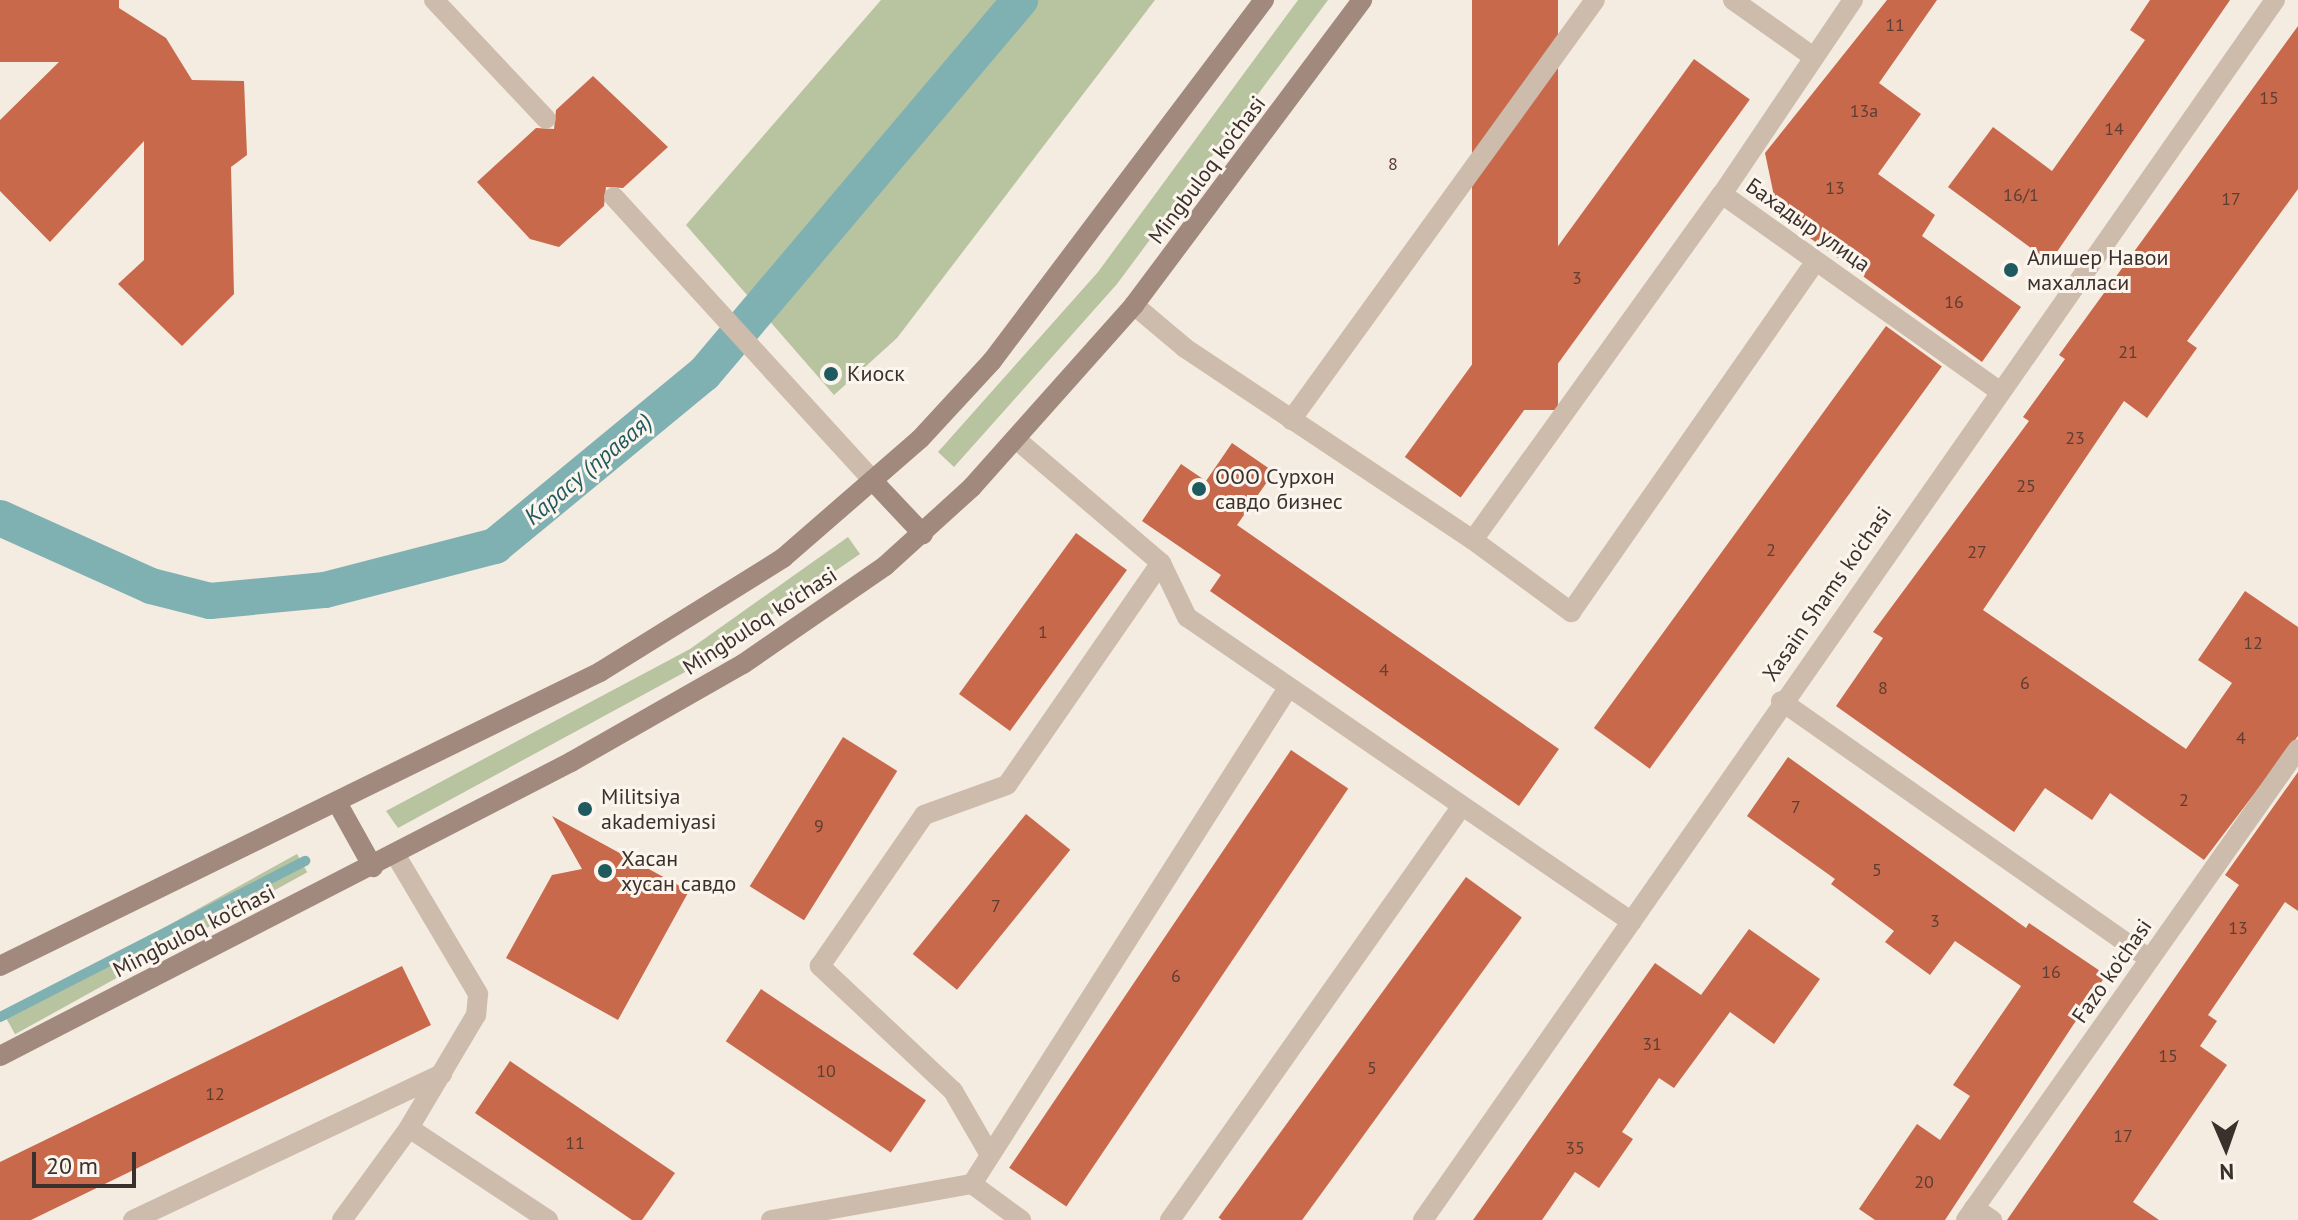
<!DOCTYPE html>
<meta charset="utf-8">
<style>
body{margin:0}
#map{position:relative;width:2298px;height:1220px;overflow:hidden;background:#f4ebe1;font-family:"PT Sans",sans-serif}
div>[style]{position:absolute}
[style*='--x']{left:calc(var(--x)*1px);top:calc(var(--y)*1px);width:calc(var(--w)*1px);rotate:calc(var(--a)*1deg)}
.green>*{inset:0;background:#b8c4a0;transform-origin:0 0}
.stream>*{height:10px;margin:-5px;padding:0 5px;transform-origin:5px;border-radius:5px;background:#7fb0b2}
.canal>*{height:36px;margin:-18px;padding:0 18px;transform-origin:18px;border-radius:18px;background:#7fb0b2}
.building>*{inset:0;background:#c8694b;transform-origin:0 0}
.service>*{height:20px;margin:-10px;padding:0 10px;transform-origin:10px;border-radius:10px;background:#cdbbac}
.minor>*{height:20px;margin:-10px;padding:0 10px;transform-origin:10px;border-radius:10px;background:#cdbbac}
.secondary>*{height:20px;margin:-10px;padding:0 10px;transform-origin:10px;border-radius:10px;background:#a18a7d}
.dots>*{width:22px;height:22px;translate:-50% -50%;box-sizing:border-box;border:4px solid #fbf5ee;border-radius:50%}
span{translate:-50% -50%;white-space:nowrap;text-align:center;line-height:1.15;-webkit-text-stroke:6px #fbf5ee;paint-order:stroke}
.number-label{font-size:18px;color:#5e3e33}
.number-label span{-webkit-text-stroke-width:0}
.street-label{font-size:22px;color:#3b302b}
.poi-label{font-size:22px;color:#3b302b}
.left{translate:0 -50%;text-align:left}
.water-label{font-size:24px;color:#1f5a5e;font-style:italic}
.north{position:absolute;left:2186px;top:1108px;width:80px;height:80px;-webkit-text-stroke:6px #fbf5ee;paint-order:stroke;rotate:178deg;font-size:22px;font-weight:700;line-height:32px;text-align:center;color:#3b302b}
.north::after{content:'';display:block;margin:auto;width:28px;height:36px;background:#3b302b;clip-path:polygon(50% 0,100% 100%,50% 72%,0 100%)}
.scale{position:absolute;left:32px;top:1152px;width:104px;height:36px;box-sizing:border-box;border:4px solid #3b302b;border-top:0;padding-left:10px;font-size:24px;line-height:28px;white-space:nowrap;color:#3b302b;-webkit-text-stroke:6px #fbf5ee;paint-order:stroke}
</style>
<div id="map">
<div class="green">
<i style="clip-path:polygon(881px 0,1155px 0,897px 338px,834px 395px,686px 225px)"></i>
<i style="clip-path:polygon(1298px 0,1328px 0,1117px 284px,954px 467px,938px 452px,1098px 272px)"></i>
<i style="clip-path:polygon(848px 537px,860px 554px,698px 665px,398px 828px,386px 811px,690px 649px)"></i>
<i style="left:297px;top:854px;width:21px;height:334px;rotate:61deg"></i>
</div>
<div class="stream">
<i style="--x:0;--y:1017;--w:343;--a:-27.1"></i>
</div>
<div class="canal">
<i style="--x:0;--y:518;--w:166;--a:24.2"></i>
<i style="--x:151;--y:586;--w:61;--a:14.3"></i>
<i style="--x:210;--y:601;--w:116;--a:-5.5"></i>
<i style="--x:325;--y:590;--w:176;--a:-14.5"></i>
<i style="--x:495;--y:546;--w:271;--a:-39.5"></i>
<i style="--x:704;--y:374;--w:490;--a:-49.8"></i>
</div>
<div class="building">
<i style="clip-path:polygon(0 0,119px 0,119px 8px,166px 38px,192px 80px,244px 81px,247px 155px,231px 167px,234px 294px,182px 346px,118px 284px,144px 260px,144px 141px,50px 242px,0 191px,0 120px,59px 62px,0 62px)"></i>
<i style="left:1472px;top:0;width:86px;height:410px"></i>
<i style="clip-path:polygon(1887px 0,1937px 0,1879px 83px,1921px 114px,1878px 174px,1935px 215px,1922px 236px,2021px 307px,1982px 362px,1778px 215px,1765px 153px)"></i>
<i style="clip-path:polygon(2150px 0,2230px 0,2050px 262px,1948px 187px,1993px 127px,2052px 171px,2145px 40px,2130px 30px)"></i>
<i style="clip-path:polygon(2298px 26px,2298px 189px,2187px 341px,2197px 348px,2147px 418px,2124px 401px,1983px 610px,2186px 749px,2232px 683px,2198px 660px,2245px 591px,2298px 627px,2298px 736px,2204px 860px,2110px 793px,2092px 820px,2045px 788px,2014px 832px,1836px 706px,1883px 638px,1873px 632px,2029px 421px,2023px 417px,2065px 359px,2059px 355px)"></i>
<i style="left:1694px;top:59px;width:69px;height:492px;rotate:36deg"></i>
<i style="clip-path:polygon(593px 76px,668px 147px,623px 188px,606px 187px,604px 206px,559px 247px,530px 239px,477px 182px,536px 128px,554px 129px,556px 110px)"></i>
<i style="left:1886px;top:326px;width:69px;height:497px;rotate:36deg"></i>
<i style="clip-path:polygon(1232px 443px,1274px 472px,1237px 525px,1559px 749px,1519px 806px,1210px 591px,1221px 575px,1142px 521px,1181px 464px,1206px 481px)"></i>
<i style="left:1076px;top:533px;width:63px;height:199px;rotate:36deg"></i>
<i style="left:843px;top:737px;width:64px;height:176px;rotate:32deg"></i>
<i style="left:1291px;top:750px;width:69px;height:504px;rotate:34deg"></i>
<i style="clip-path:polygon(1788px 757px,2026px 928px,2029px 923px,2106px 975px,1945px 1220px,1875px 1220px,1859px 1209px,1917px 1124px,1940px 1140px,1970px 1096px,1953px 1085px,2021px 986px,1955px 941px,1930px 975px,1885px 942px,1894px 931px,1831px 884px,1835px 879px,1747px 816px)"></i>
<i style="clip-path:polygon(2298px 772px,2298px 911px,2285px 902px,2208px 1015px,2217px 1021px,2200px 1046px,2227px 1065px,2133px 1202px,2159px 1220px,2007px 1220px,2239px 885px,2225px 875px)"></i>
<i style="left:1026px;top:814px;width:57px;height:180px;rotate:39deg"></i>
<i style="clip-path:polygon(552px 816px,689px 891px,618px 1020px,506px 958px,552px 875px,582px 869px)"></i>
<i style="left:1466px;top:877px;width:69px;height:421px;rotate:36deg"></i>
<i style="clip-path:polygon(1749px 929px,1820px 979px,1774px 1044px,1730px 1012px,1674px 1088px,1659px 1078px,1622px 1132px,1633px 1139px,1599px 1188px,1575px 1172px,1542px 1220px,1473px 1220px,1655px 963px,1701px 995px)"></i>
<i style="clip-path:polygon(402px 966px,431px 1025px,31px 1220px,0 1220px,0 1162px)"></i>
<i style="left:761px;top:989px;width:199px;height:63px;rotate:34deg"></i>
<i style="clip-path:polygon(510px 1061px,675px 1173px,642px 1220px,632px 1220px,475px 1113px)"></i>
</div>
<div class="service">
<i style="--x:434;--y:0;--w:163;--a:46.7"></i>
<i style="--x:614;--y:197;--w:384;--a:47.6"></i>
<i style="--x:1134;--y:305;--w:67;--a:40.1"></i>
<i style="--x:1185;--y:348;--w:346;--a:33.7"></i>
<i style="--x:1473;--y:540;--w:426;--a:-54.3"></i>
<i style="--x:1291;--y:420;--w:518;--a:-54.1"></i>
<i style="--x:1473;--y:540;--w:122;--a:36.3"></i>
<i style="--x:1571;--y:612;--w:416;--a:-55.1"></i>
<i style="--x:1161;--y:563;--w:60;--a:64.3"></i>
<i style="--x:1187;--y:617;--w:539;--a:34.43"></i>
<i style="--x:395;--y:854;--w:163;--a:59.3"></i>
<i style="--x:478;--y:994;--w:21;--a:95"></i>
<i style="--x:476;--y:1015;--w:131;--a:120.7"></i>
<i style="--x:409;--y:1128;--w:167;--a:33.5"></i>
<i style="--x:990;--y:1155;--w:74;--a:-120"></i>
<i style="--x:953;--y:1091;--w:183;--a:-136.8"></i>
<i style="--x:820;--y:966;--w:183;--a:-55.4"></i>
<i style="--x:924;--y:815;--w:88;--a:-19.9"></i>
<i style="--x:1007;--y:785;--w:270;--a:-55.3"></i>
<i style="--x:1161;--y:563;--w:189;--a:-139.5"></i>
<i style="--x:972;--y:1184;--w:588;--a:-57.5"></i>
<i style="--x:133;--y:1220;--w:342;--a:-25.3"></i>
<i style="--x:342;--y:1220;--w:114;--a:-53.9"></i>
<i style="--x:771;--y:1220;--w:204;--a:-10.2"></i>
<i style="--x:972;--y:1184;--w:61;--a:36.3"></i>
<i style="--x:1170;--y:1220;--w:502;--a:-54.82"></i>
</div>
<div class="minor">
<i style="--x:1733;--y:0;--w:97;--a:35.3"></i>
<i style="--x:1853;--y:0;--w:234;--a:124"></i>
<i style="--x:1722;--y:194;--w:342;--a:35.4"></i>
<i style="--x:1781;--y:701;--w:450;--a:35"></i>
<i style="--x:1974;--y:1208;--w:22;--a:34"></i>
<i style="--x:1423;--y:1220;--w:1488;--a:-55.07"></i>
<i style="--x:1966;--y:1220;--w:576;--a:-54.82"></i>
</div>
<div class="secondary">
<i style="--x:873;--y:481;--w:73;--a:46.7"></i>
<i style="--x:339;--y:806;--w:70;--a:60.9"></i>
<i style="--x:0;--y:966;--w:668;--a:-26.1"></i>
<i style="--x:600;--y:672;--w:216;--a:-31.9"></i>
<i style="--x:783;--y:558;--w:181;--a:-41"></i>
<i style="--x:920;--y:439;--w:106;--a:-47.3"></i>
<i style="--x:992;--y:361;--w:452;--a:-53"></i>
<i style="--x:0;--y:1056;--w:642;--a:-27.24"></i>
<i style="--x:571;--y:762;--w:198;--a:-29.7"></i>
<i style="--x:743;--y:664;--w:173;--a:-34.6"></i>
<i style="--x:885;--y:566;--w:118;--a:-42.2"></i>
<i style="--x:972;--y:487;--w:244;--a:-48.3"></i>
<i style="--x:1134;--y:305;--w:381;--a:-53.2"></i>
</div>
<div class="dots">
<i style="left:2011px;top:270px;background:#1f5a5e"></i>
<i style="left:831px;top:374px;background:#1f5a5e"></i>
<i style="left:1199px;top:489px;background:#1f5a5e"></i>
<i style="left:585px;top:809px;background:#1f5a5e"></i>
<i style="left:605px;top:871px;background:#1f5a5e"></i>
</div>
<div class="number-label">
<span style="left:1895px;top:25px">11</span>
<span style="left:2269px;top:98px">15</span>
<span style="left:1864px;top:111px">13а</span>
<span style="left:2114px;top:129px">14</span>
<span style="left:1393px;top:164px">8</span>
<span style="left:1835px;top:188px">13</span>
<span style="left:2021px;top:195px">16/1</span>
<span style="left:2231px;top:199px">17</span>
<span style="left:1577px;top:278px">3</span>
<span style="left:1954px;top:302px">16</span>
<span style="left:2128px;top:352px">21</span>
<span style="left:2075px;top:438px">23</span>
<span style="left:2026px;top:486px">25</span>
<span style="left:1771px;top:550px">2</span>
<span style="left:1977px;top:552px">27</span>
<span style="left:1043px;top:632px">1</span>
<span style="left:2253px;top:643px">12</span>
<span style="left:1384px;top:670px">4</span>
<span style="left:2025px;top:683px">6</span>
<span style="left:1883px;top:688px">8</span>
<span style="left:2241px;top:738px">4</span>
<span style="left:2184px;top:800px">2</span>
<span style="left:1796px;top:807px">7</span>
<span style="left:819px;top:826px">9</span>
<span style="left:1877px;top:870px">5</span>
<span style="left:996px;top:906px">7</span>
<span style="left:1935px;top:921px">3</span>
<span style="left:2238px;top:928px">13</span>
<span style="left:2051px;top:972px">16</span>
<span style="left:1176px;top:976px">6</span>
<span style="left:1652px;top:1044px">31</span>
<span style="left:2168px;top:1056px">15</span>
<span style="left:1372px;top:1068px">5</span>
<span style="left:826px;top:1071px">10</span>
<span style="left:215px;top:1094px">12</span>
<span style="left:2123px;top:1136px">17</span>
<span style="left:575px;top:1143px">11</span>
<span style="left:1575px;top:1148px">35</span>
<span style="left:1924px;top:1182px">20</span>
</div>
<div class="street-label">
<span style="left:1207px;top:170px;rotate:-53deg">Mingbuloq ko'chasi</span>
<span style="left:1808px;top:225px;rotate:35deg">Бахадыр улица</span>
<span style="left:1827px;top:594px;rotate:-55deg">Xasain Shams ko'chasi</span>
<span style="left:760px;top:621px;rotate:-33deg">Mingbuloq ko'chasi</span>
<span style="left:194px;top:931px;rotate:-27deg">Mingbuloq ko'chasi</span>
<span style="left:2112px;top:971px;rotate:-55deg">Fazo ko'chasi</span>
</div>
<div class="poi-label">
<span class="left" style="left:2027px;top:270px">Алишер Навои<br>махалласи</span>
<span class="left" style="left:847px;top:374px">Киоск</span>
<span class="left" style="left:1215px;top:489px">ООО Сурхон<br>савдо бизнес</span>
<span class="left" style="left:601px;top:809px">Militsiya<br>akademiyasi</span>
<span class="left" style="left:621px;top:871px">Хасан<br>хусан савдо</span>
</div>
<div class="water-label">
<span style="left:588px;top:469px;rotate:-40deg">Карасу (правая)</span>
</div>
<div class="north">N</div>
<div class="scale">20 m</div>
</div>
